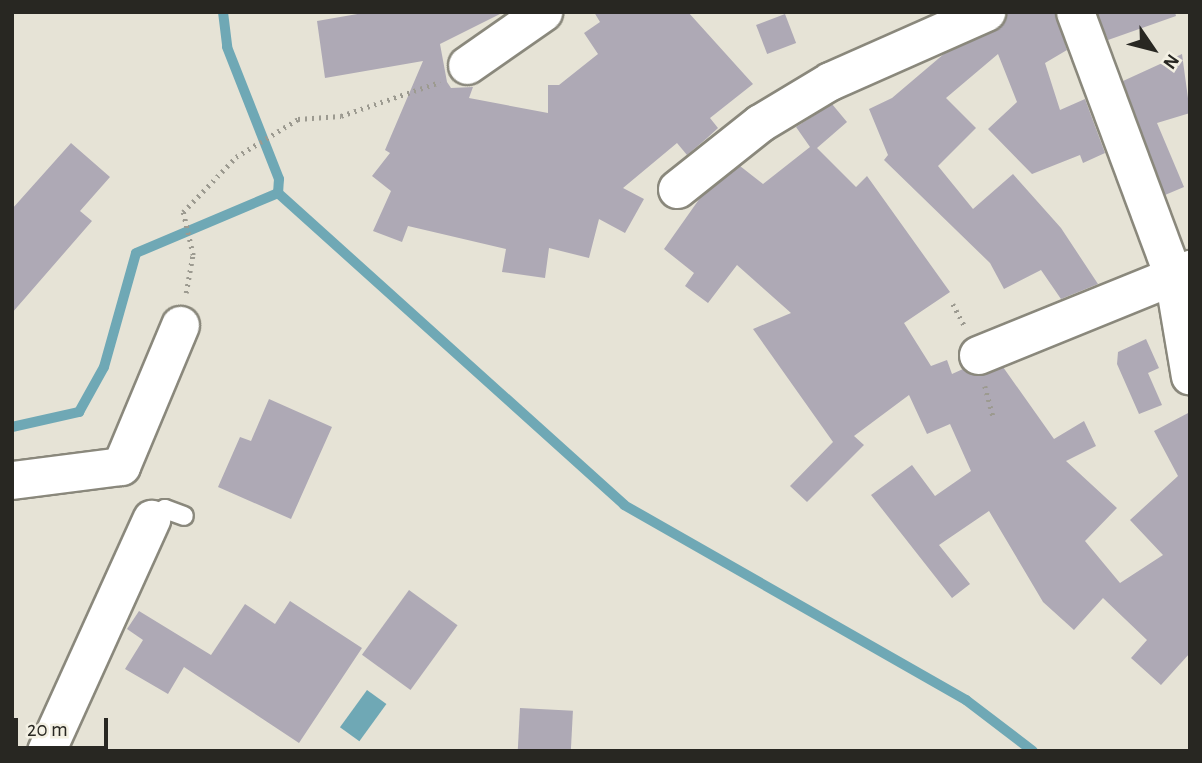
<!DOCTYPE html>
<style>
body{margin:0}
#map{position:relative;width:1202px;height:763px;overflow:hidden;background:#e6e3d6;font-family:"Alegreya Sans",sans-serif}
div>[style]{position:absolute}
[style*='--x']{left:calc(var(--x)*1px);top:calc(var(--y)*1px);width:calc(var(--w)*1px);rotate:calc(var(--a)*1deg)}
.water>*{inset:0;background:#6fa8b5;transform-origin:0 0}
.stream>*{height:10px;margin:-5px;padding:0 5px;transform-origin:5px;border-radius:5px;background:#6fa8b5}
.building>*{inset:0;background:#aea9b5;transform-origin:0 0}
.path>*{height:4.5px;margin-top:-2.25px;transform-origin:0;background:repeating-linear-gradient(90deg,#9c9a90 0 2px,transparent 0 7px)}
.roads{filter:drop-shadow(2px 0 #8a887c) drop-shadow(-2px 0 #8a887c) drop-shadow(0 2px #8a887c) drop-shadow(0 -2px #8a887c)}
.service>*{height:18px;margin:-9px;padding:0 9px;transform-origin:9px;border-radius:9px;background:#fff}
.minor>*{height:37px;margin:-18.5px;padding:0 18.5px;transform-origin:18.5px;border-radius:18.5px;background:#fff}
span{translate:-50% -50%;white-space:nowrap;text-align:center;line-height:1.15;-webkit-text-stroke:5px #f3f0e3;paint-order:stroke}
.frame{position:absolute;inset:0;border:14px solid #282722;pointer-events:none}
.north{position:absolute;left:1118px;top:14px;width:70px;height:70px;-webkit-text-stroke:5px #f3f0e3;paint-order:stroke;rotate:125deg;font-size:19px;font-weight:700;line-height:28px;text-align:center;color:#282722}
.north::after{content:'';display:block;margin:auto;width:24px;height:32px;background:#282722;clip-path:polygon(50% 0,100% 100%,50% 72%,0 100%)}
.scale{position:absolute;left:14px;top:718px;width:94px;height:32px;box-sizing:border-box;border:4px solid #282722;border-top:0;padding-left:9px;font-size:21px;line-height:24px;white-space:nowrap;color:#282722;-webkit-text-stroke:5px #f3f0e3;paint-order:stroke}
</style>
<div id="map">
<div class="water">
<i style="left:367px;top:690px;width:24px;height:46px;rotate:36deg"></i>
</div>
<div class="stream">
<i style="--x:223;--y:12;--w:35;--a:83"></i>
<i style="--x:227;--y:47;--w:142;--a:68.5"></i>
<i style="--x:279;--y:179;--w:14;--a:94"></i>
<i style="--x:278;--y:193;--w:466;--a:42"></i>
<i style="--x:624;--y:505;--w:394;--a:29.7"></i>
<i style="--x:966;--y:700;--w:84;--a:37.3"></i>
<i style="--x:12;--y:427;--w:69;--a:-12.6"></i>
<i style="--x:79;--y:412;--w:51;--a:-60.9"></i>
<i style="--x:104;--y:367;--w:118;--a:-74.3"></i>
<i style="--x:136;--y:253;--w:154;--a:-22.9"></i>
</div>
<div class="building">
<i style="clip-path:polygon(369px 12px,504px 12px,440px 44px,447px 82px,451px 88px,473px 87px,469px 98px,548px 113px,548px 85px,559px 85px,598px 54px,584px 33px,600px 22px,594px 12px,688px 12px,753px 84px,710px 118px,718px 128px,706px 139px,687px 155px,677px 143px,623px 188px,644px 199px,625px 233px,599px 219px,589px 258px,549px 248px,545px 278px,502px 272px,506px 249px,408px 226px,402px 242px,373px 231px,391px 191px,372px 176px,390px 153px,385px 150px,423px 61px,325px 78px,317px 21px)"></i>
<i style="clip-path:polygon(1007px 12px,1055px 12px,1067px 50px,1045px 63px,1060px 110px,1085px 99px,1105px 153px,1083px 163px,1080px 155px,1032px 174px,988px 129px,1017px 102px,998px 54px,946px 98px,976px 128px,938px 166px,973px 209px,1013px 174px,1061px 228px,1098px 284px,1061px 299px,1041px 270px,1004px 289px,990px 263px,884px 160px,888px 155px,869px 109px,892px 98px,945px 53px,995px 31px)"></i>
<i style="clip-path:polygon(1097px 12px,1175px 12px,1176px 16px,1108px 40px)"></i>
<i style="left:785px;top:14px;width:31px;height:31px;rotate:69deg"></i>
<i style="clip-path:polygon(1182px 54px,1190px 113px,1157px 123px,1184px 187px,1165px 195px,1123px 81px)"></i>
<i style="clip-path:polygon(832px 104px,847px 122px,817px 148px,856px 187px,867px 176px,950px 292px,904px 323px,931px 366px,947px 360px,952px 374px,963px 369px,976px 376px,1003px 367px,1054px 439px,1084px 421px,1096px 446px,1066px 461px,1117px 508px,1085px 541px,1120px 583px,1163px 555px,1130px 520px,1178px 476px,1154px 431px,1190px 412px,1190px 653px,1161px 685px,1131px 658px,1147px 640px,1103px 598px,1074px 630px,1043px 602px,989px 511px,939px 545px,970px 584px,952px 598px,871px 495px,912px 465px,935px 496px,971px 471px,950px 424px,927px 434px,909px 395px,854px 436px,864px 445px,807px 502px,790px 486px,833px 442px,753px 329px,791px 313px,737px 265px,708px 303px,685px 286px,694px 273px,664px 249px,700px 198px,740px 166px,763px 184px,810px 147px,796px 127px)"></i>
<i style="clip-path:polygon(71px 143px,110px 177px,80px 211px,92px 221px,12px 313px,12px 209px)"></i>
<i style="clip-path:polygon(1146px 339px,1159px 368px,1148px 373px,1162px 405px,1139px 414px,1117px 364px,1118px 352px)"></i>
<i style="clip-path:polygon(269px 399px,332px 427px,291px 519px,218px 487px,240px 437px,251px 441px)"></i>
<i style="left:409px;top:590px;width:60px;height:80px;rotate:36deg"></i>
<i style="clip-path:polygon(290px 601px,362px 648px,299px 743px,184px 667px,168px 694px,125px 669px,143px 640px,127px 629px,139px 611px,211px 655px,245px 604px,275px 624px)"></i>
<i style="left:520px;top:708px;width:53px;height:43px;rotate:3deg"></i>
</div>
<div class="path">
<i style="--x:186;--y:293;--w:39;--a:-80"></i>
<i style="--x:193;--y:255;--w:44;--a:-103.1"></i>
<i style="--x:183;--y:212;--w:76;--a:-46.1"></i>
<i style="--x:236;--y:157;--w:73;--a:-31.5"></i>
<i style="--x:298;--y:119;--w:43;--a:-4"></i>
<i style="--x:341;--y:116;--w:105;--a:-19"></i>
<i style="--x:953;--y:304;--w:24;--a:62"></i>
<i style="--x:985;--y:386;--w:34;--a:75"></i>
</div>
<div class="roads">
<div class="service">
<i style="--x:151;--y:519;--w:17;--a:-36"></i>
<i style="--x:165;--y:509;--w:20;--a:20"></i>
</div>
<div class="minor">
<i style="--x:1075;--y:12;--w:282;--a:69.6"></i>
<i style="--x:1173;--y:276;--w:101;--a:80.4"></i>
<i style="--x:467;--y:65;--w:93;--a:-34.9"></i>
<i style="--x:677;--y:189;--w:106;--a:-38.5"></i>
<i style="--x:760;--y:123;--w:82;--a:-31"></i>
<i style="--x:830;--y:81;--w:171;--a:-23.9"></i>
<i style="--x:978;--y:355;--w:229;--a:-22.1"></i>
<i style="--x:12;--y:480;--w:110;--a:-7.3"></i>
<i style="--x:121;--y:466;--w:153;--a:-67.3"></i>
<i style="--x:46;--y:751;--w:255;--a:-65.6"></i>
</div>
</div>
<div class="frame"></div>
<div class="north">N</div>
<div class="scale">20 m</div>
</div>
